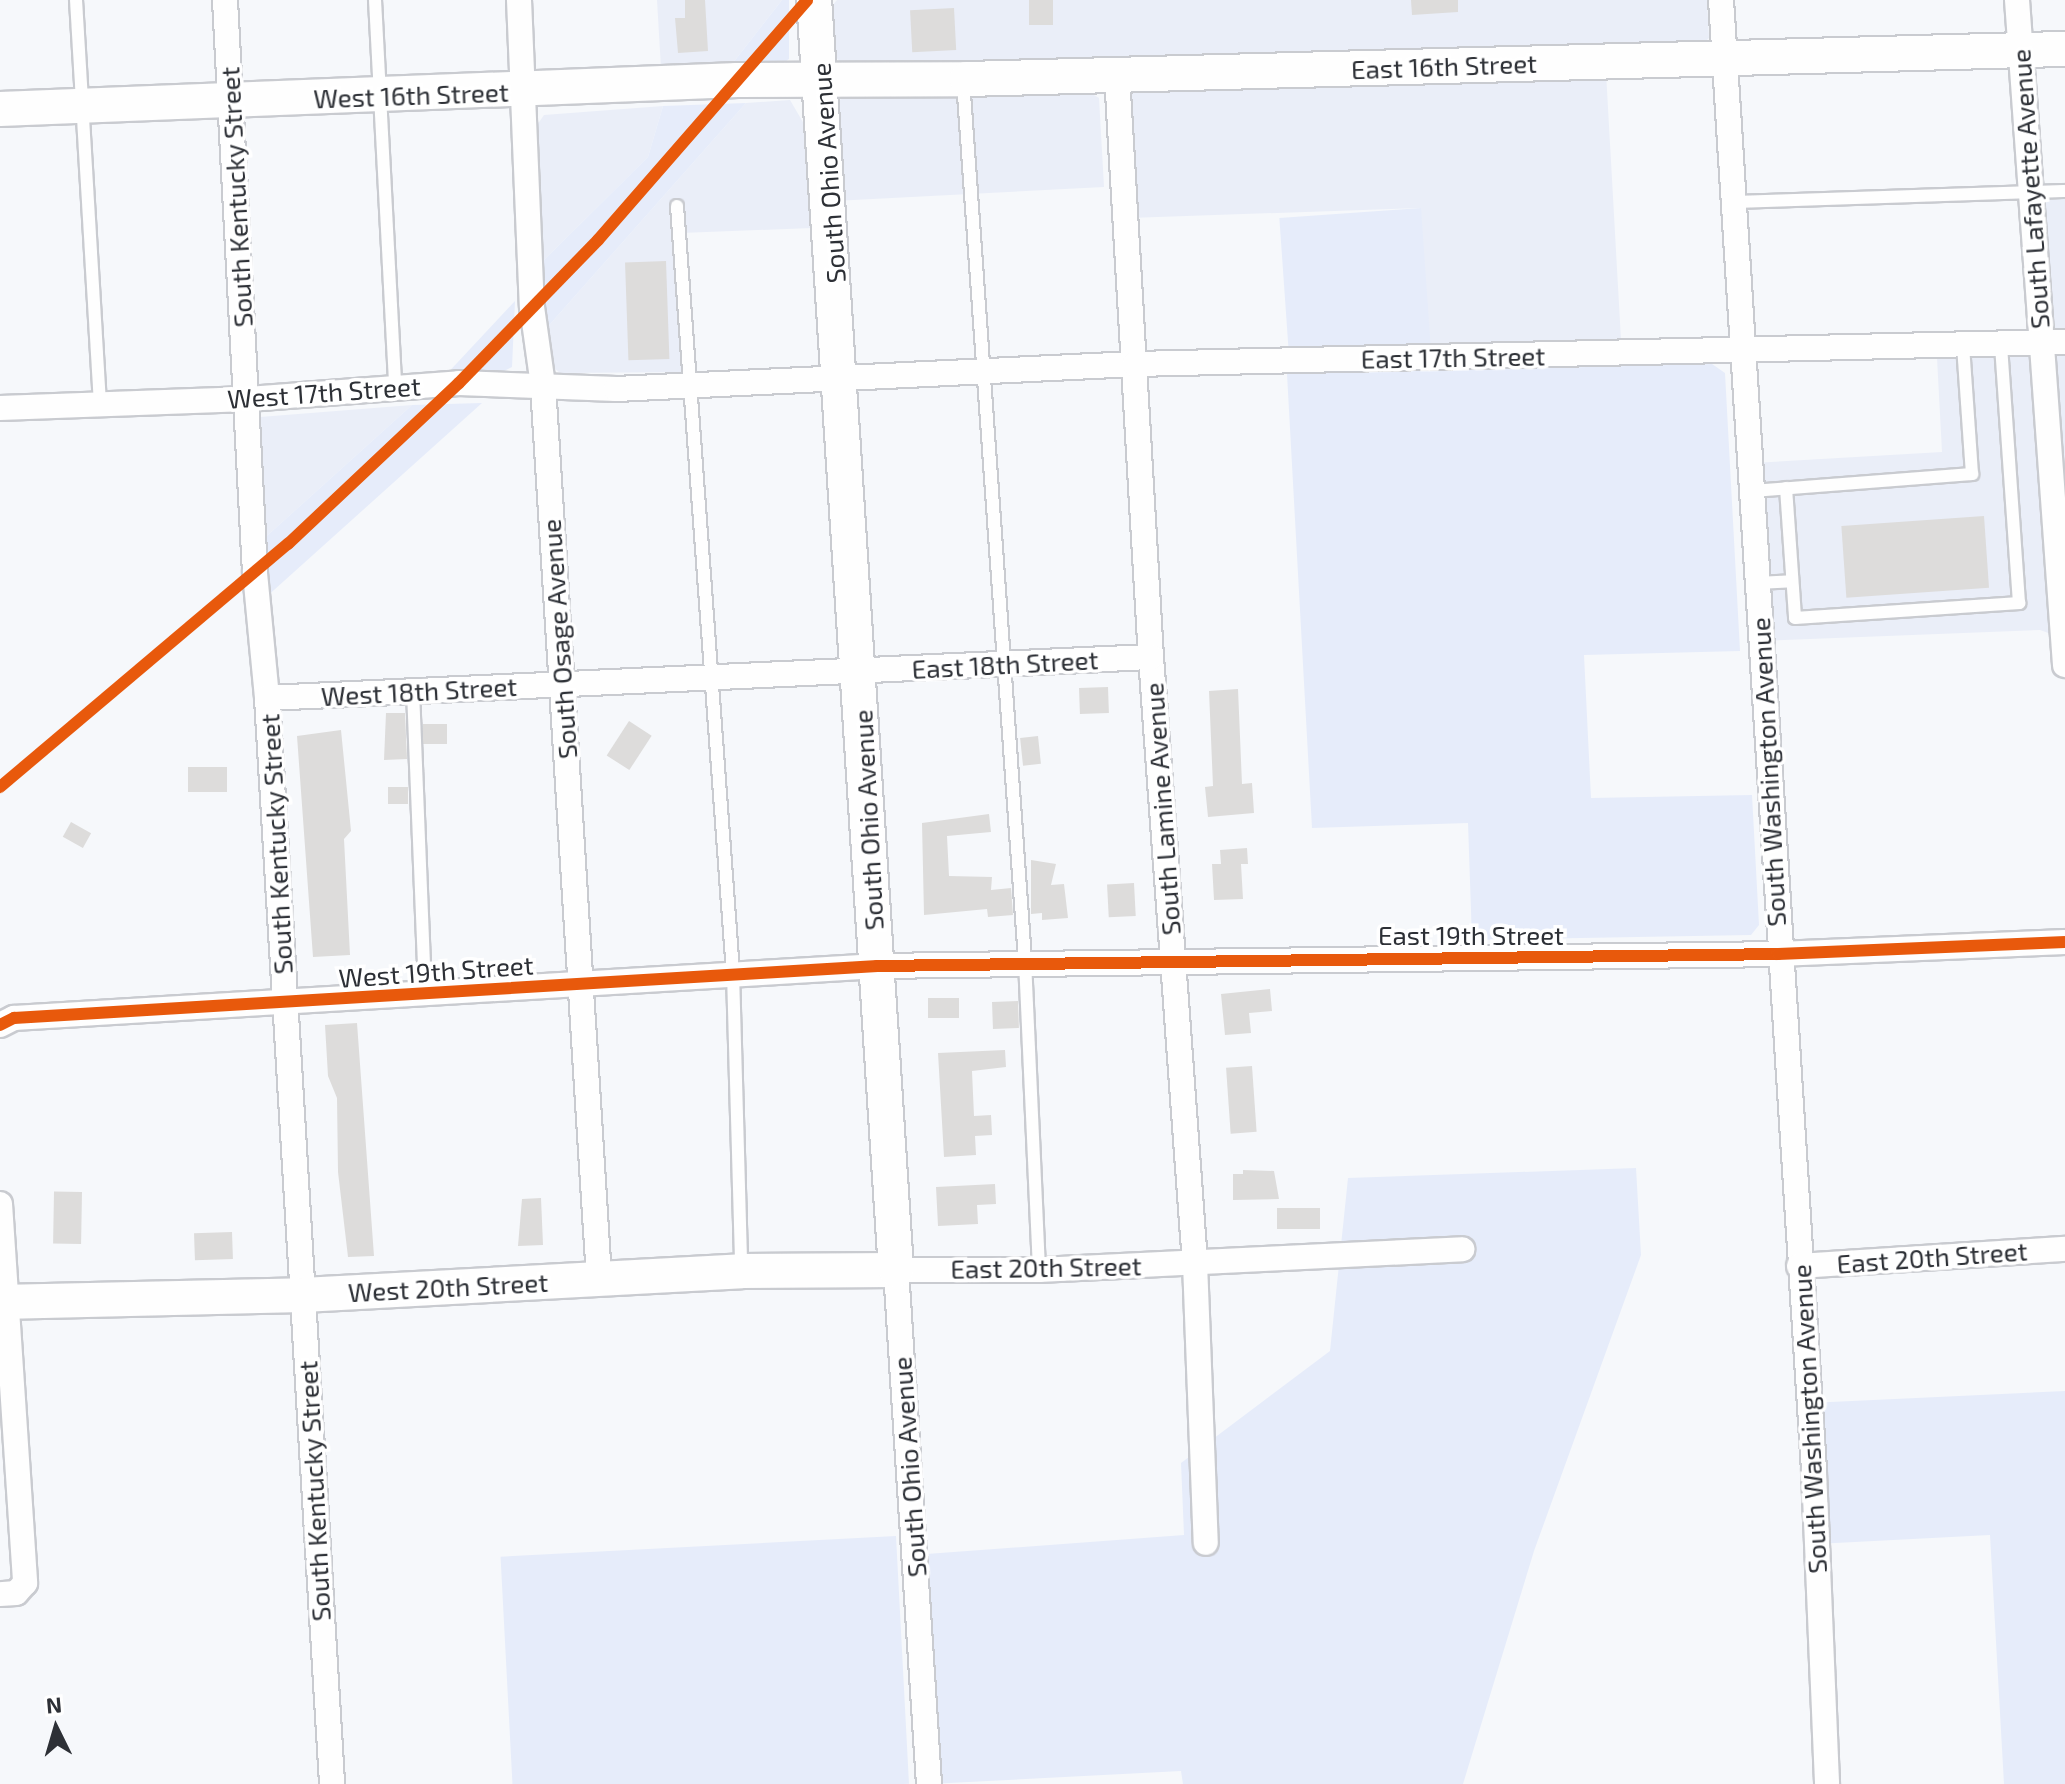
<!DOCTYPE html>
<style>
body{margin:0}
#map{position:relative;width:2065px;height:1784px;overflow:hidden;background:#f6f8fb;font-family:"Exo 2",sans-serif}
div>[style]{position:absolute}
[style*='--x']{left:calc(var(--x)*1px);top:calc(var(--y)*1px);width:calc(var(--w)*1px);rotate:calc(var(--a)*1deg)}
.built>*{inset:0;background:#eaeef8}
.green>*{inset:0;background:#e6ecfa;transform-origin:0 0}
.building>*{inset:0;background:#dddcdb;transform-origin:0 0}
.roads{filter:drop-shadow(2px 0 #c9cbd0) drop-shadow(-2px 0 #c9cbd0) drop-shadow(0 2px #c9cbd0) drop-shadow(0 -2px #c9cbd0)}
.lane>*{height:12px;margin:-6px;padding:0 6px;transform-origin:6px;border-radius:6px;background:#fefefe}
.street>*{height:24px;margin:-12px;padding:0 12px;transform-origin:12px;border-radius:12px;background:#fefefe}
.secondary>*{height:34px;margin:-17px;padding:0 17px;transform-origin:17px;border-radius:17px;background:#fefefe}
.cycleway>*{height:12px;margin:-6px;padding:0 6px;transform-origin:6px;border-radius:6px;background:#e8590c}
span{translate:-50% -50%;white-space:nowrap;text-align:center;line-height:1.15;-webkit-text-stroke:7px #fff;paint-order:stroke}
.street-label{font-size:26px;color:#2d3036}
.north{position:absolute;left:16px;top:1688px;width:80px;height:80px;-webkit-text-stroke:6px #fff;paint-order:stroke;rotate:355deg;font-size:22px;font-weight:700;line-height:32px;text-align:center;color:#2d3036}
.north::after{content:'';display:block;margin:auto;width:28px;height:36px;background:#2d3036;clip-path:polygon(50% 0,100% 100%,50% 72%,0 100%)}
</style>
<div id="map">
<div class="built">
<i style="clip-path:polygon(657px 0,782px 0,732px 64px,661px 68px)"></i>
<i style="clip-path:polygon(837px 0,1707px 0,1709px 38px,1700px 46px,843px 65px,835px 56px,832px 6px)"></i>
<i style="clip-path:polygon(1606px 72px,1621px 340px,1430px 348px,1420px 208px,1129px 218px,1124px 103px,1134px 91px)"></i>
<i style="clip-path:polygon(1087px 91px,1099px 98px,1104px 187px,834px 201px,837px 101px,851px 95px)"></i>
<i style="clip-path:polygon(790px 100px,807px 129px,812px 228px,681px 233px,688px 372px,560px 373px,546px 361px,544px 331px,746px 103px)"></i>
<i style="clip-path:polygon(663px 106px,648px 157px,542px 262px,535px 128px,544px 115px)"></i>
<i style="clip-path:polygon(2065px 199px,2065px 330px,2055px 330px,2047px 320px,2039px 200px)"></i>
<i style="clip-path:polygon(2065px 353px,2065px 639px,2040px 630px,1762px 641px,1753px 463px,1942px 452px,1937px 358px)"></i>
<i style="clip-path:polygon(412px 405px,259px 543px,255px 429px,260px 417px)"></i>
</div>
<div class="green">
<i style="clip-path:polygon(782px 0,789px 0,789px 59px,780px 65px,732px 64px)"></i>
<i style="clip-path:polygon(746px 103px,544px 331px,542px 262px,648px 157px,663px 106px)"></i>
<i style="left:1421px;top:208px;width:140px;height:142px;rotate:86deg"></i>
<i style="clip-path:polygon(515px 301px,512px 367px,496px 375px,443px 378px)"></i>
<i style="clip-path:polygon(1712px 364px,1725px 373px,1740px 651px,1584px 655px,1591px 798px,1752px 795px,1759px 925px,1751px 935px,1472px 940px,1468px 823px,1312px 828px,1287px 374px)"></i>
<i style="clip-path:polygon(482px 403px,264px 599px,259px 543px,412px 405px)"></i>
<i style="clip-path:polygon(1636px 1168px,1641px 1255px,1534px 1551px,1463px 1784px,1183px 1784px,1181px 1771px,929px 1784px,913px 1555px,1184px 1535px,1181px 1463px,1330px 1351px,1348px 1178px)"></i>
<i style="clip-path:polygon(2065px 1391px,2065px 1784px,2004px 1784px,1990px 1535px,1816px 1544px,1809px 1403px)"></i>
<i style="left:896px;top:1536px;width:248px;height:396px;rotate:87deg"></i>
</div>
<div class="building">
<i style="clip-path:polygon(685px 0,705px 0,708px 51px,678px 53px,675px 18px,685px 18px)"></i>
<i style="left:1029px;top:0;width:24px;height:25px"></i>
<i style="clip-path:polygon(1411px 0,1458px 0,1458px 12px,1412px 15px)"></i>
<i style="left:954px;top:8px;width:42px;height:44px;rotate:87deg"></i>
<i style="left:666px;top:261px;width:98px;height:41px;rotate:88deg"></i>
<i style="left:1984px;top:516px;width:72px;height:143px;rotate:86deg"></i>
<i style="left:1108px;top:687px;width:26px;height:29px;rotate:88deg"></i>
<i style="clip-path:polygon(1238px 689px,1242px 784px,1252px 783px,1254px 813px,1208px 817px,1205px 787px,1213px 786px,1209px 691px)"></i>
<i style="clip-path:polygon(386px 713px,405px 713px,407px 759px,384px 760px)"></i>
<i style="left:629px;top:721px;width:27px;height:41px;rotate:33deg"></i>
<i style="left:423px;top:724px;width:24px;height:20px"></i>
<i style="clip-path:polygon(341px 730px,351px 831px,344px 839px,350px 955px,313px 957px,297px 736px)"></i>
<i style="left:1038px;top:736px;width:28px;height:18px;rotate:84deg"></i>
<i style="left:227px;top:767px;width:25px;height:39px;rotate:90deg"></i>
<i style="left:408px;top:787px;width:17px;height:20px;rotate:90deg"></i>
<i style="clip-path:polygon(989px 814px,991px 832px,947px 836px,949px 876px,992px 877px,991px 890px,1011px 888px,1013px 915px,988px 917px,987px 909px,924px 915px,922px 823px)"></i>
<i style="left:71px;top:822px;width:23px;height:17px;rotate:29deg"></i>
<i style="clip-path:polygon(1247px 848px,1248px 864px,1241px 864px,1243px 899px,1214px 900px,1212px 864px,1221px 864px,1220px 850px)"></i>
<i style="clip-path:polygon(1031px 860px,1056px 864px,1051px 885px,1064px 884px,1068px 918px,1042px 920px,1042px 913px,1031px 914px)"></i>
<i style="left:1134px;top:883px;width:33px;height:27px;rotate:87deg"></i>
<i style="clip-path:polygon(1270px 989px,1272px 1011px,1249px 1013px,1251px 1033px,1225px 1035px,1221px 994px)"></i>
<i style="left:928px;top:998px;width:31px;height:20px"></i>
<i style="left:1018px;top:1001px;width:27px;height:26px;rotate:88deg"></i>
<i style="clip-path:polygon(357px 1023px,374px 1256px,348px 1257px,338px 1172px,337px 1098px,328px 1076px,325px 1025px)"></i>
<i style="clip-path:polygon(1005px 1050px,1006px 1067px,972px 1071px,974px 1116px,991px 1115px,992px 1135px,975px 1136px,976px 1155px,944px 1157px,938px 1053px)"></i>
<i style="left:1252px;top:1066px;width:66px;height:26px;rotate:86deg"></i>
<i style="clip-path:polygon(1243px 1170px,1274px 1171px,1279px 1199px,1233px 1200px,1233px 1174px,1243px 1174px)"></i>
<i style="clip-path:polygon(995px 1184px,996px 1204px,977px 1205px,978px 1224px,938px 1226px,936px 1187px)"></i>
<i style="left:82px;top:1192px;width:52px;height:28px;rotate:91deg"></i>
<i style="clip-path:polygon(541px 1198px,543px 1245px,518px 1246px,522px 1199px)"></i>
<i style="left:1320px;top:1208px;width:21px;height:43px;rotate:90deg"></i>
<i style="left:232px;top:1232px;width:27px;height:38px;rotate:88deg"></i>
</div>
<div class="roads">
<div class="lane">
<i style="--x:76;--y:0;--w:408;--a:86.6"></i>
<i style="--x:375;--y:0;--w:389;--a:87"></i>
<i style="--x:963;--y:80;--w:883;--a:85.97"></i>
<i style="--x:1025;--y:961;--w:309;--a:87.4"></i>
<i style="--x:1734;--y:202;--w:331;--a:-1.9"></i>
<i style="--x:677;--y:206;--w:769;--a:85.82"></i>
<i style="--x:733;--y:973;--w:294;--a:88.4"></i>
<i style="--x:1786;--y:488;--w:130;--a:86"></i>
<i style="--x:1795;--y:618;--w:225;--a:-3.8"></i>
<i style="--x:2019;--y:603;--w:260;--a:-94"></i>
<i style="--x:1752;--y:491;--w:221;--a:-4.4"></i>
<i style="--x:1972;--y:474;--w:129;--a:-94"></i>
<i style="--x:1757;--y:583;--w:35;--a:-3"></i>
<i style="--x:413;--y:691;--w:303;--a:87.7"></i>
</div>
<div class="street">
<i style="--x:225;--y:0;--w:574;--a:87"></i>
<i style="--x:255;--y:573;--w:126;--a:84.5"></i>
<i style="--x:267;--y:698;--w:1088;--a:86.57"></i>
<i style="--x:519;--y:0;--w:307;--a:87.6"></i>
<i style="--x:532;--y:307;--w:79;--a:82"></i>
<i style="--x:543;--y:385;--w:895;--a:86.41"></i>
<i style="--x:1721;--y:0;--w:1475;--a:86.38"></i>
<i style="--x:1814;--y:1472;--w:312;--a:87.6"></i>
<i style="--x:2017;--y:0;--w:667;--a:85.87"></i>
<i style="--x:1117;--y:75;--w:583;--a:86.66"></i>
<i style="--x:1151;--y:657;--w:608;--a:85.85"></i>
<i style="--x:1195;--y:1263;--w:280;--a:87.8"></i>
<i style="--x:0;--y:408;--w:248;--a:-2.1"></i>
<i style="--x:248;--y:399;--w:212;--a:-4.3"></i>
<i style="--x:459;--y:383;--w:157;--a:2.2"></i>
<i style="--x:616;--y:389;--w:520;--a:-2.76"></i>
<i style="--x:1135;--y:364;--w:930;--a:-1.36"></i>
<i style="--x:267;--y:698;--w:885;--a:-2.66"></i>
<i style="--x:0;--y:1025;--w:16;--a:-27"></i>
<i style="--x:14;--y:1018;--w:865;--a:-3.45"></i>
<i style="--x:877;--y:966;--w:901;--a:-0.76"></i>
<i style="--x:1778;--y:954;--w:287;--a:-2.4"></i>
<i style="--x:0;--y:1204;--w:380;--a:86.2"></i>
<i style="--x:25;--y:1583;--w:13;--a:132"></i>
<i style="--x:16;--y:1593;--w:16;--a:176"></i>
<i style="--x:1799;--y:1266;--w:267;--a:-3.7"></i>
<i style="--x:929;--y:1784;--w:515;--a:-93.67"></i>
<i style="--x:896;--y:1270;--w:143;--a:0"></i>
<i style="--x:1039;--y:1270;--w:424;--a:-2.8"></i>
</div>
<div class="secondary">
<i style="--x:0;--y:109;--w:738;--a:-2.25"></i>
<i style="--x:737;--y:80;--w:230;--a:-0.2"></i>
<i style="--x:967;--y:79;--w:1098;--a:-1.57"></i>
<i style="--x:0;--y:1302;--w:303;--a:-1.3"></i>
<i style="--x:303;--y:1295;--w:439;--a:-3.1"></i>
<i style="--x:741;--y:1271;--w:155;--a:-0.4"></i>
<i style="--x:896;--y:1270;--w:1273;--a:-93.69"></i>
</div>
</div>
<div class="cycleway">
<i style="--x:0;--y:787;--w:377;--a:-40.2"></i>
<i style="--x:288;--y:544;--w:235;--a:-43.3"></i>
<i style="--x:459;--y:383;--w:199;--a:-45.8"></i>
<i style="--x:598;--y:240;--w:318;--a:-48.9"></i>
<i style="--x:0;--y:1025;--w:16;--a:-27"></i>
<i style="--x:14;--y:1018;--w:865;--a:-3.45"></i>
<i style="--x:877;--y:966;--w:901;--a:-0.76"></i>
<i style="--x:1778;--y:954;--w:287;--a:-2.4"></i>
</div>
<div class="street-label">
<span style="left:1444px;top:66px;rotate:-2deg">East 16th Street</span>
<span style="left:411px;top:95px;rotate:-2deg">West 16th Street</span>
<span style="left:828px;top:173px;rotate:-94deg">South Ohio Avenue</span>
<span style="left:2030px;top:189px;rotate:-94deg">South Lafayette Avenue</span>
<span style="left:236px;top:197px;rotate:-93deg">South Kentucky Street</span>
<span style="left:1453px;top:357px;rotate:-1deg">East 17th Street</span>
<span style="left:324px;top:392px;rotate:-4deg">West 17th Street</span>
<span style="left:559px;top:639px;rotate:-94deg">South Osage Avenue</span>
<span style="left:1005px;top:664px;rotate:-3deg">East 18th Street</span>
<span style="left:419px;top:691px;rotate:-3deg">West 18th Street</span>
<span style="left:1768px;top:772px;rotate:-93deg">South Washington Avenue</span>
<span style="left:1162px;top:809px;rotate:-94deg">South Lamine Avenue</span>
<span style="left:868px;top:820px;rotate:-93deg">South Ohio Avenue</span>
<span style="left:276px;top:844px;rotate:-93deg">South Kentucky Street</span>
<span style="left:1471px;top:935px">East 19th Street</span>
<span style="left:436px;top:971px;rotate:-4deg">West 19th Street</span>
<span style="left:1932px;top:1257px;rotate:-4deg">East 20th Street</span>
<span style="left:1046px;top:1267px;rotate:-1deg">East 20th Street</span>
<span style="left:448px;top:1287px;rotate:-3deg">West 20th Street</span>
<span style="left:1809px;top:1419px;rotate:-93deg">South Washington Avenue</span>
<span style="left:909px;top:1467px;rotate:-94deg">South Ohio Avenue</span>
<span style="left:314px;top:1491px;rotate:-93deg">South Kentucky Street</span>
</div>
<div class="north">N</div>
</div>
